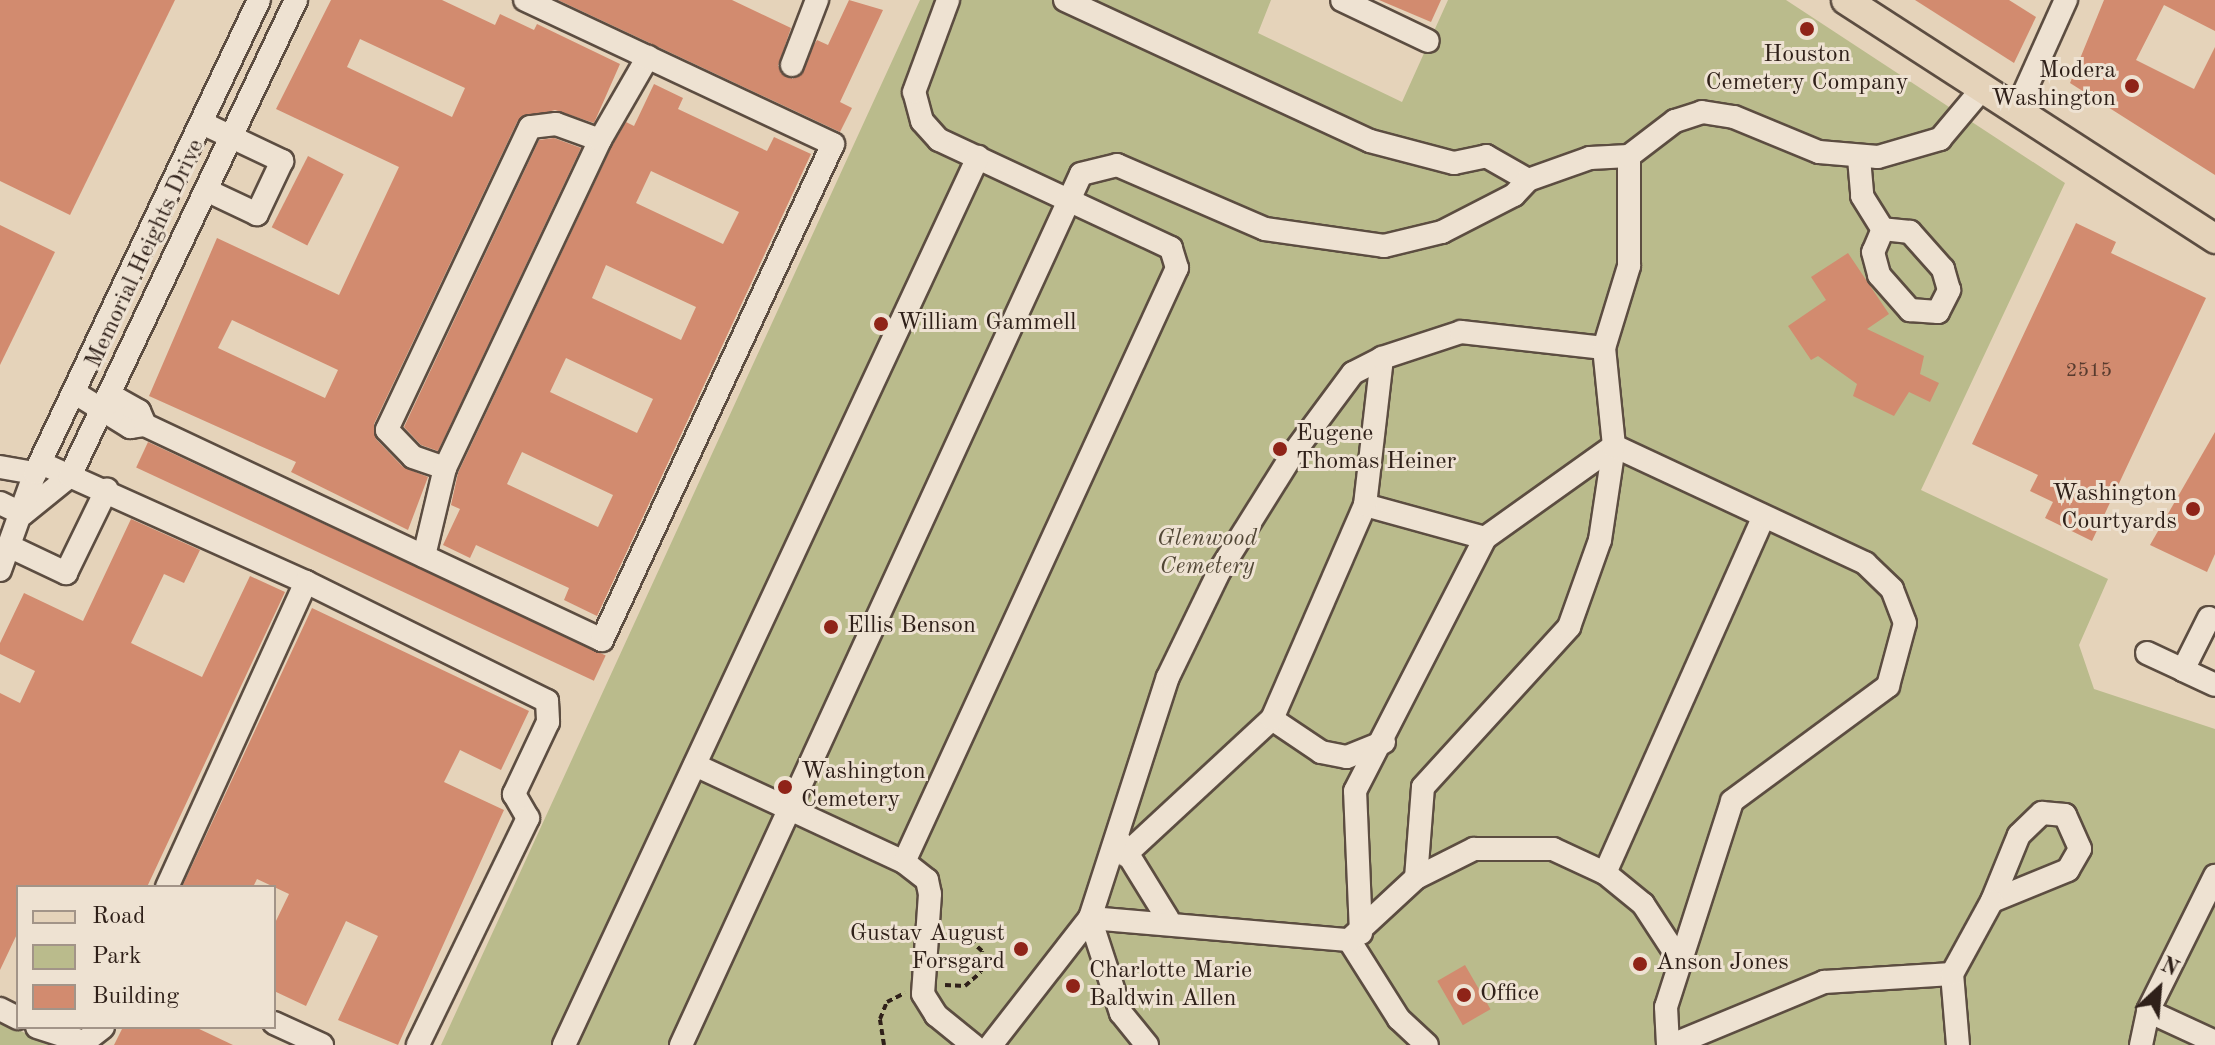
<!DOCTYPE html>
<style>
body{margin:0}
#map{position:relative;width:2215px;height:1045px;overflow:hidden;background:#e5d3ba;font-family:"Old Standard TT",serif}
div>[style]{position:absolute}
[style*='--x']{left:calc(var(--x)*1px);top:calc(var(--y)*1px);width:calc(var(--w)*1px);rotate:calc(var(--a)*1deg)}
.green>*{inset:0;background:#babb8c}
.building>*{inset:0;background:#d28b6f;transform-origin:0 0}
.path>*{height:4px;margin-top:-2px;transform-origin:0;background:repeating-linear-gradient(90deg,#2f2019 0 6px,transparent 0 10px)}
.roads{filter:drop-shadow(2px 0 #5c4d41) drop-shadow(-2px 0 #5c4d41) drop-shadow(0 2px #5c4d41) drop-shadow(0 -2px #5c4d41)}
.minor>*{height:22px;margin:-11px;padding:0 11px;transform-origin:11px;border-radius:11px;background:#eee2d2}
.major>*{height:28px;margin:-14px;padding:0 14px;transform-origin:14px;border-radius:14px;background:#e5d3ba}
.dots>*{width:22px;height:22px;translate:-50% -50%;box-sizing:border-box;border:4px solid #eee2d2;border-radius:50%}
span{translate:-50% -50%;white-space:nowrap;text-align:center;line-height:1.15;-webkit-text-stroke:6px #eee2d2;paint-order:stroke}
.number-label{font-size:20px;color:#583b2e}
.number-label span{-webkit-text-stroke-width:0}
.poi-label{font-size:24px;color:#2f2019}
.right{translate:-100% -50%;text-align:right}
.left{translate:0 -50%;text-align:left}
.street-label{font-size:24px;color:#2f2019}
.park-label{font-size:24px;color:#524736;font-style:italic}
.legend{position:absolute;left:16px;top:885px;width:260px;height:144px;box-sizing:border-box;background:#eee2d2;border:2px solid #a29488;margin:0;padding:10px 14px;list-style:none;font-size:24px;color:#2f2019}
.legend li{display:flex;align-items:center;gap:16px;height:40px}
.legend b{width:40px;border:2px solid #a29488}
.north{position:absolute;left:2119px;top:949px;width:80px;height:80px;-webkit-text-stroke:6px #eee2d2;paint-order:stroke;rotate:26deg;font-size:22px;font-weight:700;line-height:32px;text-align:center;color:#2f2019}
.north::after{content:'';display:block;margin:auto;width:28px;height:36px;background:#2f2019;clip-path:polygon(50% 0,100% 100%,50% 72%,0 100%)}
</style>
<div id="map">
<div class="green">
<i style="clip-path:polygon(920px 0,1271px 0,1258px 33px,1402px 102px,1448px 0,1786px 0,2065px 183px,1921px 490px,2108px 579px,2079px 645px,2094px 689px,2215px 729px,2215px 1045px,441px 1045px)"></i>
<i style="clip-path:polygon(0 1021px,50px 1045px,0 1045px)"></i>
</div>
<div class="building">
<i style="clip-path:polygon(0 0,175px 0,70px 215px,0 181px)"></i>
<i style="clip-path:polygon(evenodd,331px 0,442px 0,495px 25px,500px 14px,534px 30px,537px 24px,620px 64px,594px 123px,555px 110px,518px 120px,374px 424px,376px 439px,403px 467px,428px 477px,408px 530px,291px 472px,296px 462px,149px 396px,217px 238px,339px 295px,399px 167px,276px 109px,331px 0,360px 39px,465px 88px,452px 117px,347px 67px,360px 39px,331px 0,232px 320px,338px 370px,325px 398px,218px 348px,232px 320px)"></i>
<i style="clip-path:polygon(558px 0,732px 0,791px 28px,778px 66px,793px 79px,817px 40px,828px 45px,849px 0,883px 10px,840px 102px,852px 108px,840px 132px)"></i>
<i style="clip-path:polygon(1379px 0,1441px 0,1431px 22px)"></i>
<i style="clip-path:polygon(1915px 0,2009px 0,2036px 17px,2014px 63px)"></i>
<i style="clip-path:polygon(2104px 0,2215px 0,2215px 31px,2164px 5px,2136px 60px,2194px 89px,2215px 47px,2215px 175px,2070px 83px)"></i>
<i style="clip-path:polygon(evenodd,654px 84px,683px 98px,678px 109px,767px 151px,774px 137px,811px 154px,597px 616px,564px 600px,569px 588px,476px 545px,470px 558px,443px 545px,460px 509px,451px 505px,458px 473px,612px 146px,626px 122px,634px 126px,654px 84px,651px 171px,739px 212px,723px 244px,636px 203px,651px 171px,654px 84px,606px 265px,696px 307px,681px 340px,592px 298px,606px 265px,654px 84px,566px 358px,653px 399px,637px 433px,550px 392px,566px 358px,654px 84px,522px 452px,613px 495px,598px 527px,507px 484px,522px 452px)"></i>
<i style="clip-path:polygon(554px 138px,581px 148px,438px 451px,421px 445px,404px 427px,539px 140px)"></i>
<i style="left:308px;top:156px;width:40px;height:80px;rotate:27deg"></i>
<i style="clip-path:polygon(2076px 223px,2116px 242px,2111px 253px,2206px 298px,2092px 541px,2045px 518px,2053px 502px,2030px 491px,2038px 475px,1972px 444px)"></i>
<i style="clip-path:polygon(0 225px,55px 252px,0 365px)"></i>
<i style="clip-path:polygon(1848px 253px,1889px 314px,1867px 329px,1924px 356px,1920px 374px,1939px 383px,1930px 402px,1909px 392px,1894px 416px,1853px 396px,1857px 384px,1818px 356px,1811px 360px,1788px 326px,1826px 300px,1811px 277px)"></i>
<i style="clip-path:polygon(2215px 432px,2215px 554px,2207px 572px,2150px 545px)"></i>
<i style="left:148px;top:442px;width:505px;height:28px;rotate:25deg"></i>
<i style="clip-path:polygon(131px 519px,200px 550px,184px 583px,164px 574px,131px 643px,202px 677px,250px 576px,285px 592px,147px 887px,18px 887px,18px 932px,0 970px,0 693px,20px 703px,35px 671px,0 654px,0 643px,24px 593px,83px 621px)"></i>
<i style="clip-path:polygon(312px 608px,529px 711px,501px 770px,460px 750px,444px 782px,504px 810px,398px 1045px,338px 1020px,378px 936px,346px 921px,306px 1006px,274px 991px,274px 925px,289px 894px,257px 879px,253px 887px,182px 887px)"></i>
<i style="left:1465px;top:965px;width:51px;height:32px;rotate:60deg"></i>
<i style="clip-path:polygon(123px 1027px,195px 1027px,233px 1045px,114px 1045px)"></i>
</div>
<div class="path">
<i style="--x:945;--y:985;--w:20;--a:3"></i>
<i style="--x:965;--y:986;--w:21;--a:-41"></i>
<i style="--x:981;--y:972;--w:21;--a:-87"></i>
<i style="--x:982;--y:951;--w:19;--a:-137"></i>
<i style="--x:884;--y:1045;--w:26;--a:-99"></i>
<i style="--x:880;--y:1019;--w:18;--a:-68"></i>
<i style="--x:887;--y:1002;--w:20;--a:-27"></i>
</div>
<div class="roads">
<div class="minor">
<i style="--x:1065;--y:0;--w:336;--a:24.8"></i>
<i style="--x:1370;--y:141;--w:87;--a:14.7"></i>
<i style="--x:1454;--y:163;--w:33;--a:-12"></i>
<i style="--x:1486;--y:156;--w:48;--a:29.7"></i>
<i style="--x:1342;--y:0;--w:95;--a:25.5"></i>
<i style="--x:792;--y:65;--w:70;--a:-69"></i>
<i style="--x:2016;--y:111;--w:122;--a:-65.8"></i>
<i style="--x:202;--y:123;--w:89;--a:25.4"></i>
<i style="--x:282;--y:161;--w:59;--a:115.3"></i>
<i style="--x:257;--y:214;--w:56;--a:-154.8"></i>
<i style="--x:600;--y:140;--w:47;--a:-160"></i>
<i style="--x:556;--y:124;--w:26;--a:173"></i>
<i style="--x:530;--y:127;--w:335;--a:115.3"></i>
<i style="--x:387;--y:430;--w:37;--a:46"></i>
<i style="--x:413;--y:457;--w:34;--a:19"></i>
<i style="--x:445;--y:468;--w:363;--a:-64.7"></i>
<i style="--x:600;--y:140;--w:96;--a:-60"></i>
<i style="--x:1859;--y:158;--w:38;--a:85"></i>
<i style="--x:1862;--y:196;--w:39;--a:58"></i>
<i style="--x:1883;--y:229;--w:25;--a:113"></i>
<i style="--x:1873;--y:252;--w:24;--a:75"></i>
<i style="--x:1879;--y:275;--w:47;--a:48.5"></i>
<i style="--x:1910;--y:310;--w:28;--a:4"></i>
<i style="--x:1938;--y:312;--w:25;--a:-63"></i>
<i style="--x:1949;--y:290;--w:22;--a:-106"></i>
<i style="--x:1943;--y:269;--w:50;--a:-131.7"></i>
<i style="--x:1910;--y:232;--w:27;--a:-174"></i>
<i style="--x:75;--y:393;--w:65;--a:31.7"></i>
<i style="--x:130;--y:427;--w:15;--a:-8"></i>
<i style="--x:145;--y:425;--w:15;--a:-113"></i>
<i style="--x:139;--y:411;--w:25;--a:-151"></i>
<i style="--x:117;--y:399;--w:16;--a:153"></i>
<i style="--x:145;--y:425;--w:505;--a:25.2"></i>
<i style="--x:602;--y:640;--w:547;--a:-65.03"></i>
<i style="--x:833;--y:144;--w:340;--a:-154.9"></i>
<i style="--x:43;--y:464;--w:288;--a:24.2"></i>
<i style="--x:306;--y:582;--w:335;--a:114.5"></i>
<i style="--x:0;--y:467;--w:36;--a:10"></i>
<i style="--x:0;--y:503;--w:25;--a:26"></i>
<i style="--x:23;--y:514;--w:60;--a:-39"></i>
<i style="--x:70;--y:476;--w:527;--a:-64.6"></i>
<i style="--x:1365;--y:505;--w:124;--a:15.4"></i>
<i style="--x:1485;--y:538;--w:158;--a:-35.5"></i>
<i style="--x:13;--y:548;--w:59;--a:25.3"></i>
<i style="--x:66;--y:573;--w:93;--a:-64"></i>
<i style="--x:424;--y:556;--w:90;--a:-76.6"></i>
<i style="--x:0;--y:570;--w:103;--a:-70.2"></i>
<i style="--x:35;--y:473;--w:523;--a:-64.66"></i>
<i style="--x:306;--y:582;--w:269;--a:26.3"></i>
<i style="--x:547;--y:701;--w:21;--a:87"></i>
<i style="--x:548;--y:722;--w:80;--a:115.3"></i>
<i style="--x:514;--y:794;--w:28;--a:60"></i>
<i style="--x:528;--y:818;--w:252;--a:115.9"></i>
<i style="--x:2209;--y:618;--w:58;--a:116.6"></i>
<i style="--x:2183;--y:670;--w:35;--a:25"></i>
<i style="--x:2147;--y:653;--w:40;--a:25"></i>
<i style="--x:1272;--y:719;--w:59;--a:34"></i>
<i style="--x:1321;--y:752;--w:26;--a:11"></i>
<i style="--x:1347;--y:757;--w:40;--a:-22"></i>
<i style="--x:695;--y:765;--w:230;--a:24.9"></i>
<i style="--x:904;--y:862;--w:654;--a:-65.32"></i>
<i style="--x:1177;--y:268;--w:21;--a:-107"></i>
<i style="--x:1171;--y:248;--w:256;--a:-155"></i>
<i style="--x:939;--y:140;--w:25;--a:-132"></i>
<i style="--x:922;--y:121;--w:30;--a:-105"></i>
<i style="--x:914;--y:92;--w:98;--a:-69.7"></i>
<i style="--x:2042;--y:813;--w:23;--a:5"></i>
<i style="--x:2065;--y:815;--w:37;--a:66"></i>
<i style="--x:2080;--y:849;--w:24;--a:120"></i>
<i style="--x:2068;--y:870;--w:82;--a:157.8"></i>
<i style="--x:1992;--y:901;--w:71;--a:-67.8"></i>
<i style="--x:2019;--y:835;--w:32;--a:-44"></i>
<i style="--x:1121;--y:843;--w:89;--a:58.3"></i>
<i style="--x:1125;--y:855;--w:200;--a:-42.8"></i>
<i style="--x:1272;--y:719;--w:233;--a:-66.5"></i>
<i style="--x:1365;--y:505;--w:148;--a:-83.4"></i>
<i style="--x:904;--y:862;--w:29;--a:38"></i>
<i style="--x:927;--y:880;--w:14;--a:78"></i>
<i style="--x:930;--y:894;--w:100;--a:94"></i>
<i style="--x:923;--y:994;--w:25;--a:58"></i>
<i style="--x:936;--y:1015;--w:48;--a:39"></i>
<i style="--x:1605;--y:873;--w:386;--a:-66"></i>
<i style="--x:1416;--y:878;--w:91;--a:-85.6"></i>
<i style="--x:1423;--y:787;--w:217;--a:-47.6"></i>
<i style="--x:1569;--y:627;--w:92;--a:-70.4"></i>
<i style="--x:1600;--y:540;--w:95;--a:-81.5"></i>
<i style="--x:1361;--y:933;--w:142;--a:-92.4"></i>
<i style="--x:1355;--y:791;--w:284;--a:-62.8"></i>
<i style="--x:1349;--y:940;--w:93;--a:57.7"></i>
<i style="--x:1399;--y:1019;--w:38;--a:43"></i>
<i style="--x:0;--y:1009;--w:20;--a:27"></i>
<i style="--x:2148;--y:1011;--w:74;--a:24.8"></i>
<i style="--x:274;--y:1023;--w:53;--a:24.6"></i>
<i style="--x:37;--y:1027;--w:49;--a:17.7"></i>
<i style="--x:84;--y:1042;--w:24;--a:-38"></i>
<i style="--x:564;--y:1045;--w:980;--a:-65"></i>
<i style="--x:681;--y:1045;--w:958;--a:-65.33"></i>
<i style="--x:1081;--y:174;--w:37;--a:-14"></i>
<i style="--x:1117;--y:165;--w:161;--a:23.4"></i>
<i style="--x:1265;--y:229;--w:120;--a:8.1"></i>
<i style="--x:1384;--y:246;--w:60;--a:-13.6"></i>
<i style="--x:1442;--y:232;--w:81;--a:-27.2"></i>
<i style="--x:1514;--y:195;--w:21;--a:-47"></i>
<i style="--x:1528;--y:180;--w:66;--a:-19.5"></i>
<i style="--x:1590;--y:158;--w:39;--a:-3"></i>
<i style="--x:991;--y:1045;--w:161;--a:-52.1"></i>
<i style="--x:1090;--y:918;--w:260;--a:4.9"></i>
<i style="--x:1349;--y:940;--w:91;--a:-42.8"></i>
<i style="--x:1416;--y:878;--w:65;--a:-26.6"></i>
<i style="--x:1474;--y:849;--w:79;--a:0"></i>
<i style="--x:1553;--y:849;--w:57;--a:24.8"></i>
<i style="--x:1605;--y:873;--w:49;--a:39.2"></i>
<i style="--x:1643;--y:904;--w:66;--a:56.8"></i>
<i style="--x:1147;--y:1045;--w:41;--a:-129.1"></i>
<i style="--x:1121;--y:1013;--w:100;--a:-108.1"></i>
<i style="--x:1090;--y:918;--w:253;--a:-72.1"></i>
<i style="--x:1168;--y:677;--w:119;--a:-64.1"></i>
<i style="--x:1220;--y:570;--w:136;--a:-57.9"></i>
<i style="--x:1292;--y:455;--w:102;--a:-53.4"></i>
<i style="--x:1353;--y:373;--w:33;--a:-27"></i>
<i style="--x:1382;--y:358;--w:83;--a:-18.2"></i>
<i style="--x:1461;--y:332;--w:144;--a:6.4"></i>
<i style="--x:1668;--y:1045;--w:38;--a:-93"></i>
<i style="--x:1666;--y:1007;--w:216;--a:-72.2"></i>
<i style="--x:1732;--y:801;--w:194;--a:-36.4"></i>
<i style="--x:1888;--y:686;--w:65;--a:-74.9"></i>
<i style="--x:1905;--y:623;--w:36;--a:-111"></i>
<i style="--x:1892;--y:589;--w:37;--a:-136"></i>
<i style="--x:1865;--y:563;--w:277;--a:-155"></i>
<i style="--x:1614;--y:446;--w:99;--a:-95.8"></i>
<i style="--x:1604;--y:348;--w:86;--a:-73"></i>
<i style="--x:1629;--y:266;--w:110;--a:-90"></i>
<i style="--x:1629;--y:156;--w:58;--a:-37.3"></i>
<i style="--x:1675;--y:121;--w:28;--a:-18"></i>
<i style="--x:1702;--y:112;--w:32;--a:9"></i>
<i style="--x:1734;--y:117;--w:92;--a:22.4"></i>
<i style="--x:1819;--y:152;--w:59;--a:4.8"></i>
<i style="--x:1878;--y:157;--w:65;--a:-16.2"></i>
<i style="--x:1940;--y:139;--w:65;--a:-50"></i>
<i style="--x:1672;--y:1045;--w:165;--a:-22.5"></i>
<i style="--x:1824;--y:982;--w:128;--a:-3.6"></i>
<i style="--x:1958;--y:1045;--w:71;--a:-94.8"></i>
<i style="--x:1952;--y:974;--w:83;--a:-61.3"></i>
<i style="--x:2141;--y:1045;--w:35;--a:-78"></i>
<i style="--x:2148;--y:1011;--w:151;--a:-63.6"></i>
</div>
<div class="major">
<i style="--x:1846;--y:0;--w:440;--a:32.9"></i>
</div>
</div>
<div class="dots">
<i style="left:1807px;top:29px;background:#8f2418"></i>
<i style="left:2132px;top:86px;background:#8f2418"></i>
<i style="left:881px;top:324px;background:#8f2418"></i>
<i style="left:1280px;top:449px;background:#8f2418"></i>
<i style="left:2193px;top:509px;background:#8f2418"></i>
<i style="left:831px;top:627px;background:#8f2418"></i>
<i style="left:785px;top:787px;background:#8f2418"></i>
<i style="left:1021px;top:949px;background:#8f2418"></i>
<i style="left:1640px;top:964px;background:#8f2418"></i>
<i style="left:1073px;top:986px;background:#8f2418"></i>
<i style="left:1464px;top:995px;background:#8f2418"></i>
</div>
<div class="number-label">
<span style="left:2089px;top:371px">2515</span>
</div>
<div class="poi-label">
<span style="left:1807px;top:70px">Houston<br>Cemetery Company</span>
<span class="right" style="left:2116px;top:86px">Modera<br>Washington</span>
<span class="left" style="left:897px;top:324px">William Gammell</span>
<span class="left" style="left:1296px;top:449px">Eugene<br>Thomas Heiner</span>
<span class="right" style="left:2177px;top:509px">Washington<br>Courtyards</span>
<span class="left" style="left:847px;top:627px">Ellis Benson</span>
<span class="left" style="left:801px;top:787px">Washington<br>Cemetery</span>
<span class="right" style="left:1005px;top:949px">Gustav August<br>Forsgard</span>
<span class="left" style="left:1656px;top:964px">Anson Jones</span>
<span class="left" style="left:1089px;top:986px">Charlotte Marie<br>Baldwin Allen</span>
<span class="left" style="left:1480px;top:995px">Office</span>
</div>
<div class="street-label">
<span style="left:146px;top:254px;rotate:-65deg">Memorial Heights Drive</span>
</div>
<div class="park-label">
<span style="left:1207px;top:554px">Glenwood<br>Cemetery</span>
</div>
<ul class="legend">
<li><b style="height:10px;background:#e5d3ba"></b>Road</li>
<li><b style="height:22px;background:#babb8c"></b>Park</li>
<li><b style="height:22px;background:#d28b6f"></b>Building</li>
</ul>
<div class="north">N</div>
</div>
